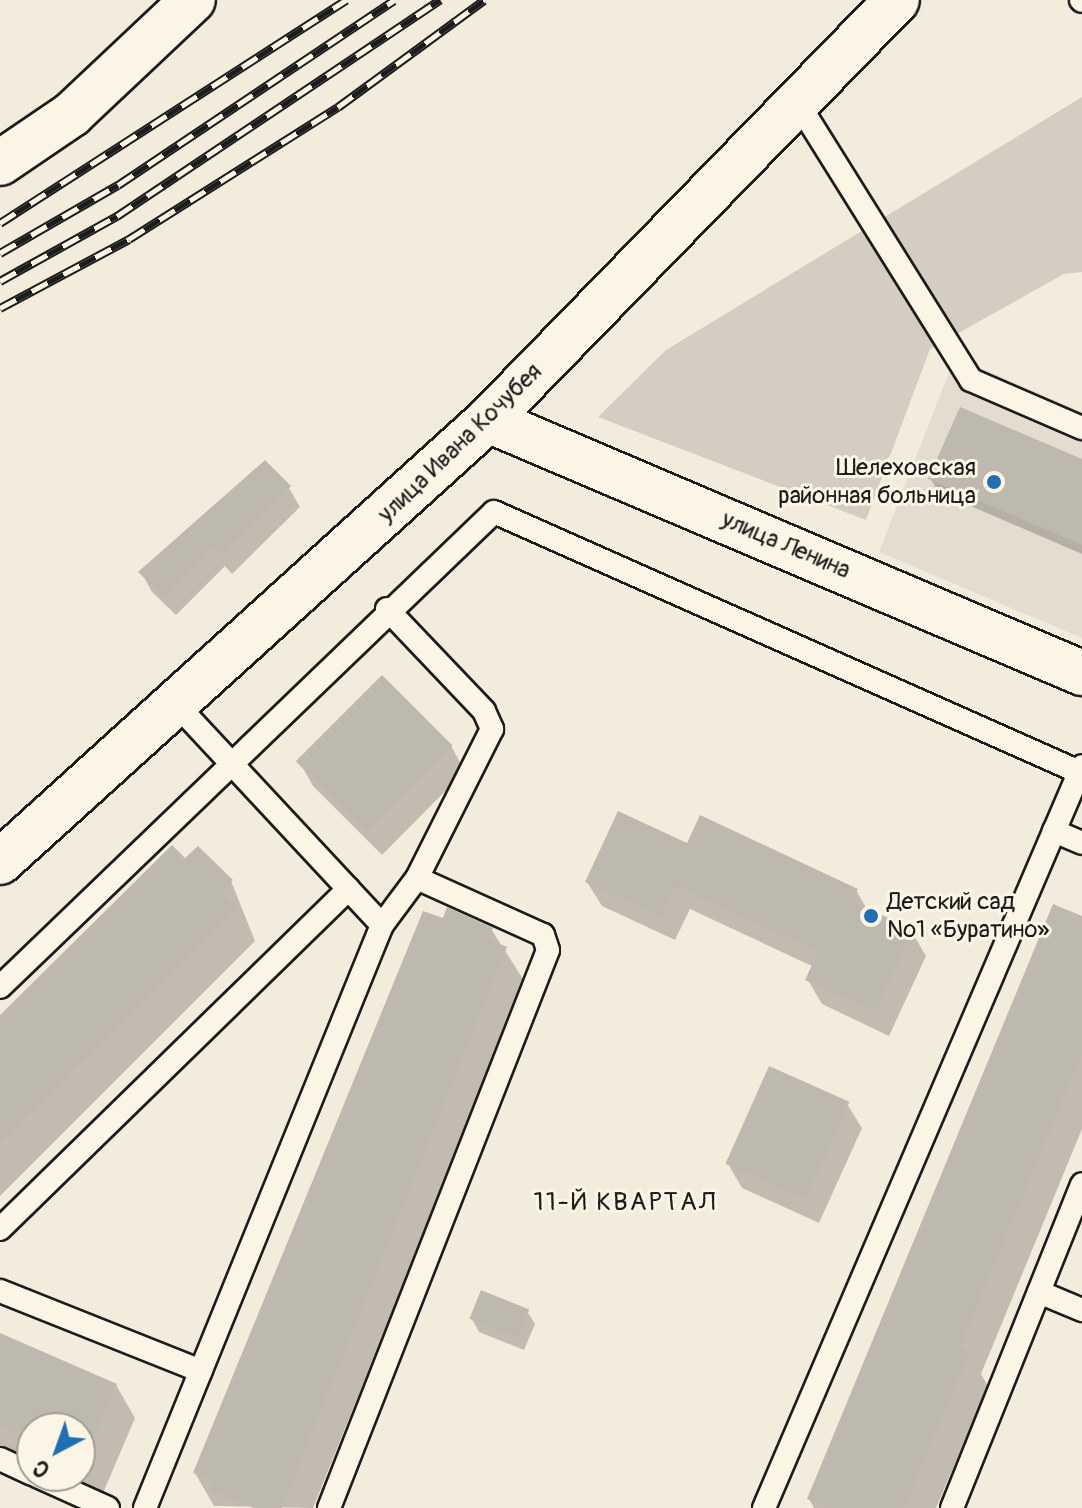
<!DOCTYPE html>
<meta charset="utf-8">
<style>
body{margin:0}
#map{position:relative;width:1082px;height:1508px;overflow:hidden;background:#f3ecdd;font-family:Pangolin,sans-serif}
div>[style]{position:absolute}
[style*='--x']{left:calc(var(--x)*1px);top:calc(var(--y)*1px);width:calc(var(--w)*1px);rotate:calc(var(--a)*1deg)}
.built>*{inset:0;background:#e3ddcf}
.green>*{inset:0;background:#d3cec1}
.shadow>*{inset:0;background:#0003}
.building>*{inset:0;background:#beb9ae;transform-origin:0 0}
.roads{filter:drop-shadow(2px 0 #1c1c1c) drop-shadow(-2px 0 #1c1c1c) drop-shadow(0 2px #1c1c1c) drop-shadow(0 -2px #1c1c1c)}
.service>*{height:22px;margin:-11px;padding:0 11px;transform-origin:11px;border-radius:11px;background:#fcf5e5}
.minor>*{height:44px;margin:-22px;padding:0 22px;transform-origin:22px;border-radius:22px;background:#fcf5e5}
.tertiary>*{height:44px;margin:-22px;padding:0 22px;transform-origin:22px;border-radius:22px;background:#fcf5e5}
.rail>*{height:9px;margin-top:-4.5px;transform-origin:0;background:repeating-linear-gradient(90deg,#fcf5e5 0 18px,#1c1c1c 0 36px);box-sizing:border-box;border-block:2px solid #1c1c1c}
.dots>*{width:22px;height:22px;translate:-50% -50%;box-sizing:border-box;border:4px solid #fcf5e5;border-radius:50%}
span{translate:-50% -50%;white-space:nowrap;text-align:center;line-height:1.15;-webkit-text-stroke:6px #fcf5e5;paint-order:stroke}
.street-label{font-size:24px;color:#1c1c1c}
.poi-label{font-size:24px;color:#1c1c1c}
.right{translate:-100% -50%;text-align:right}
.left{translate:0 -50%;text-align:left}
.neighbourhood-label{font-size:26px;color:#1c1c1c;letter-spacing:2px}
.north{position:absolute;left:16px;top:1412px;width:80px;height:80px;box-sizing:border-box;background:#fcf5e5;border:2px solid #a29e95;border-radius:50%;rotate:221deg;font-size:22px;font-weight:700;line-height:32px;text-align:center;color:#1c1c1c}
.north::after{content:'';display:block;margin:auto;width:28px;height:36px;background:#1f6fb2;clip-path:polygon(50% 0,100% 100%,50% 72%,0 100%)}
</style>
<div id="map">
<div class="built">
<i style="clip-path:polygon(955px 357px,1082px 412px,1082px 638px,879px 552px)"></i>
</div>
<div class="green">
<i style="clip-path:polygon(1082px 97px,1082px 272px,1064px 274px,930px 349px,866px 520px,598px 417px,666px 350px)"></i>
</div>
<div class="shadow">
<i style="clip-path:polygon(1082px 461px,1082px 554px,938px 492px,931px 479px)"></i>
<i style="clip-path:polygon(289px 488px,300px 507px,232px 574px,225px 566px,176px 615px,152px 592px,141px 572px)"></i>
<i style="clip-path:polygon(451px 746px,465px 771px,382px 855px,313px 786px,299px 761px)"></i>
<i style="clip-path:polygon(688px 845px,856px 890px,868px 911px,912px 932px,926px 956px,889px 1036px,822px 1004px,808px 980px,814px 967px,690px 909px,675px 940px,602px 906px,587px 882px)"></i>
<i style="clip-path:polygon(185px 861px,231px 881px,255px 941px,0 1196px,0 1017px)"></i>
<i style="clip-path:polygon(1082px 918px,1082px 1129px,981px 1374px,988px 1386px,936px 1508px,814px 1508px,809px 1499px)"></i>
<i style="clip-path:polygon(444px 921px,491px 929px,525px 982px,313px 1508px,214px 1506px,195px 1473px)"></i>
<i style="clip-path:polygon(847px 1104px,862px 1128px,819px 1223px,742px 1188px,728px 1164px)"></i>
<i style="clip-path:polygon(527px 1311px,535px 1324px,524px 1350px,479px 1332px,472px 1319px)"></i>
<i style="clip-path:polygon(0 1335px,116px 1385px,135px 1418px,103px 1493px,64px 1476px,80px 1476px,80px 1428px,32px 1428px,32px 1462px,0 1449px)"></i>
</div>
<div class="building">
<i style="clip-path:polygon(960px 407px,1082px 459px,1082px 545px,928px 479px)"></i>
<i style="clip-path:polygon(265px 460px,291px 486px,220px 555px,213px 548px,164px 597px,138px 572px)"></i>
<i style="left:382px;top:675px;width:100px;height:122px;rotate:45deg"></i>
<i style="clip-path:polygon(618px 811px,687px 843px,700px 815px,858px 889px,852px 901px,914px 930px,875px 1012px,805px 980px,818px 952px,676px 886px,661px 917px,585px 882px)"></i>
<i style="clip-path:polygon(172px 845px,185px 858px,198px 846px,233px 880px,222px 891px,237px 907px,0 1143px,0 1015px)"></i>
<i style="clip-path:polygon(1053px 904px,1082px 916px,1082px 1053px,960px 1347px,970px 1352px,904px 1508px,828px 1508px,807px 1499px)"></i>
<i style="clip-path:polygon(447px 907px,493px 928px,488px 939px,507px 947px,282px 1508px,254px 1508px,209px 1490px,213px 1481px,193px 1473px,423px 911px,443px 918px)"></i>
<i style="left:769px;top:1066px;width:88px;height:107px;rotate:24deg"></i>
<i style="left:481px;top:1290px;width:52px;height:31px;rotate:22deg"></i>
<i style="clip-path:polygon(0 1333px,117px 1384px,84px 1461px,80px 1428px,32px 1428px,32px 1439px,0 1425px)"></i>
</div>
<div class="roads">
<div class="service">
<i style="--x:1081;--y:0;--w:1;--a:45"></i>
<i style="--x:796;--y:100;--w:330;--a:58"></i>
<i style="--x:971;--y:380;--w:121;--a:23.4"></i>
<i style="--x:387;--y:609;--w:141;--a:46.4"></i>
<i style="--x:484;--y:711;--w:20;--a:66"></i>
<i style="--x:492;--y:729;--w:167;--a:116.7"></i>
<i style="--x:1054;--y:831;--w:30;--a:23"></i>
<i style="--x:0;--y:987;--w:685;--a:-43.88"></i>
<i style="--x:494;--y:512;--w:640;--a:23.96"></i>
<i style="--x:0;--y:1229;--w:487;--a:-44.3"></i>
<i style="--x:0;--y:1291;--w:216;--a:21.7"></i>
<i style="--x:1039;--y:1292;--w:47;--a:22.7"></i>
<i style="--x:0;--y:1459;--w:35;--a:25"></i>
<i style="--x:37;--y:1476;--w:78;--a:24.3"></i>
<i style="--x:145;--y:1508;--w:629;--a:-67.88"></i>
<i style="--x:382;--y:925;--w:301;--a:-133"></i>
<i style="--x:329;--y:1508;--w:599;--a:-68.57"></i>
<i style="--x:548;--y:950;--w:16;--a:-108"></i>
<i style="--x:543;--y:935;--w:138;--a:-155.7"></i>
<i style="--x:417;--y:878;--w:59;--a:126.7"></i>
<i style="--x:764;--y:1508;--w:807;--a:-66.8"></i>
<i style="--x:952;--y:1508;--w:349;--a:-68.1"></i>
</div>
<div class="minor">
<i style="--x:0;--y:163;--w:87;--a:-34.2"></i>
<i style="--x:72;--y:114;--w:166;--a:-43.3"></i>
<i style="--x:488;--y:420;--w:646;--a:23.07"></i>
</div>
<div class="tertiary">
<i style="--x:0;--y:862;--w:658;--a:-42.17"></i>
<i style="--x:488;--y:420;--w:586;--a:-45.76"></i>
</div>
</div>
<div class="rail">
<i style="--x:0;--y:223;--w:412;--a:-32.8"></i>
<i style="--x:0;--y:253;--w:136;--a:-30"></i>
<i style="--x:118;--y:185;--w:332;--a:-33.8"></i>
<i style="--x:0;--y:281;--w:134;--a:-29.1"></i>
<i style="--x:117;--y:216;--w:389;--a:-33.8"></i>
<i style="--x:0;--y:308;--w:146;--a:-28.1"></i>
<i style="--x:129;--y:239;--w:247;--a:-32.3"></i>
<i style="--x:338;--y:107;--w:181;--a:-36.2"></i>
</div>
<div class="dots">
<i style="left:994px;top:482px;background:#1f6fb2"></i>
<i style="left:871px;top:916px;background:#1f6fb2"></i>
</div>
<div class="street-label">
<span style="left:460px;top:443px;rotate:-44deg">улица Ивана Кочубея</span>
<span style="left:786px;top:545px;rotate:23deg">улица Ленина</span>
</div>
<div class="poi-label">
<span class="right" style="left:976px;top:482px">Шелеховская<br>районная больница</span>
<span class="left" style="left:887px;top:916px">Детский сад<br>№1 «Буратино»</span>
</div>
<div class="neighbourhood-label">
<span style="left:625px;top:1203px">11-Й КВАРТАЛ</span>
</div>
<div class="north">С</div>
</div>
